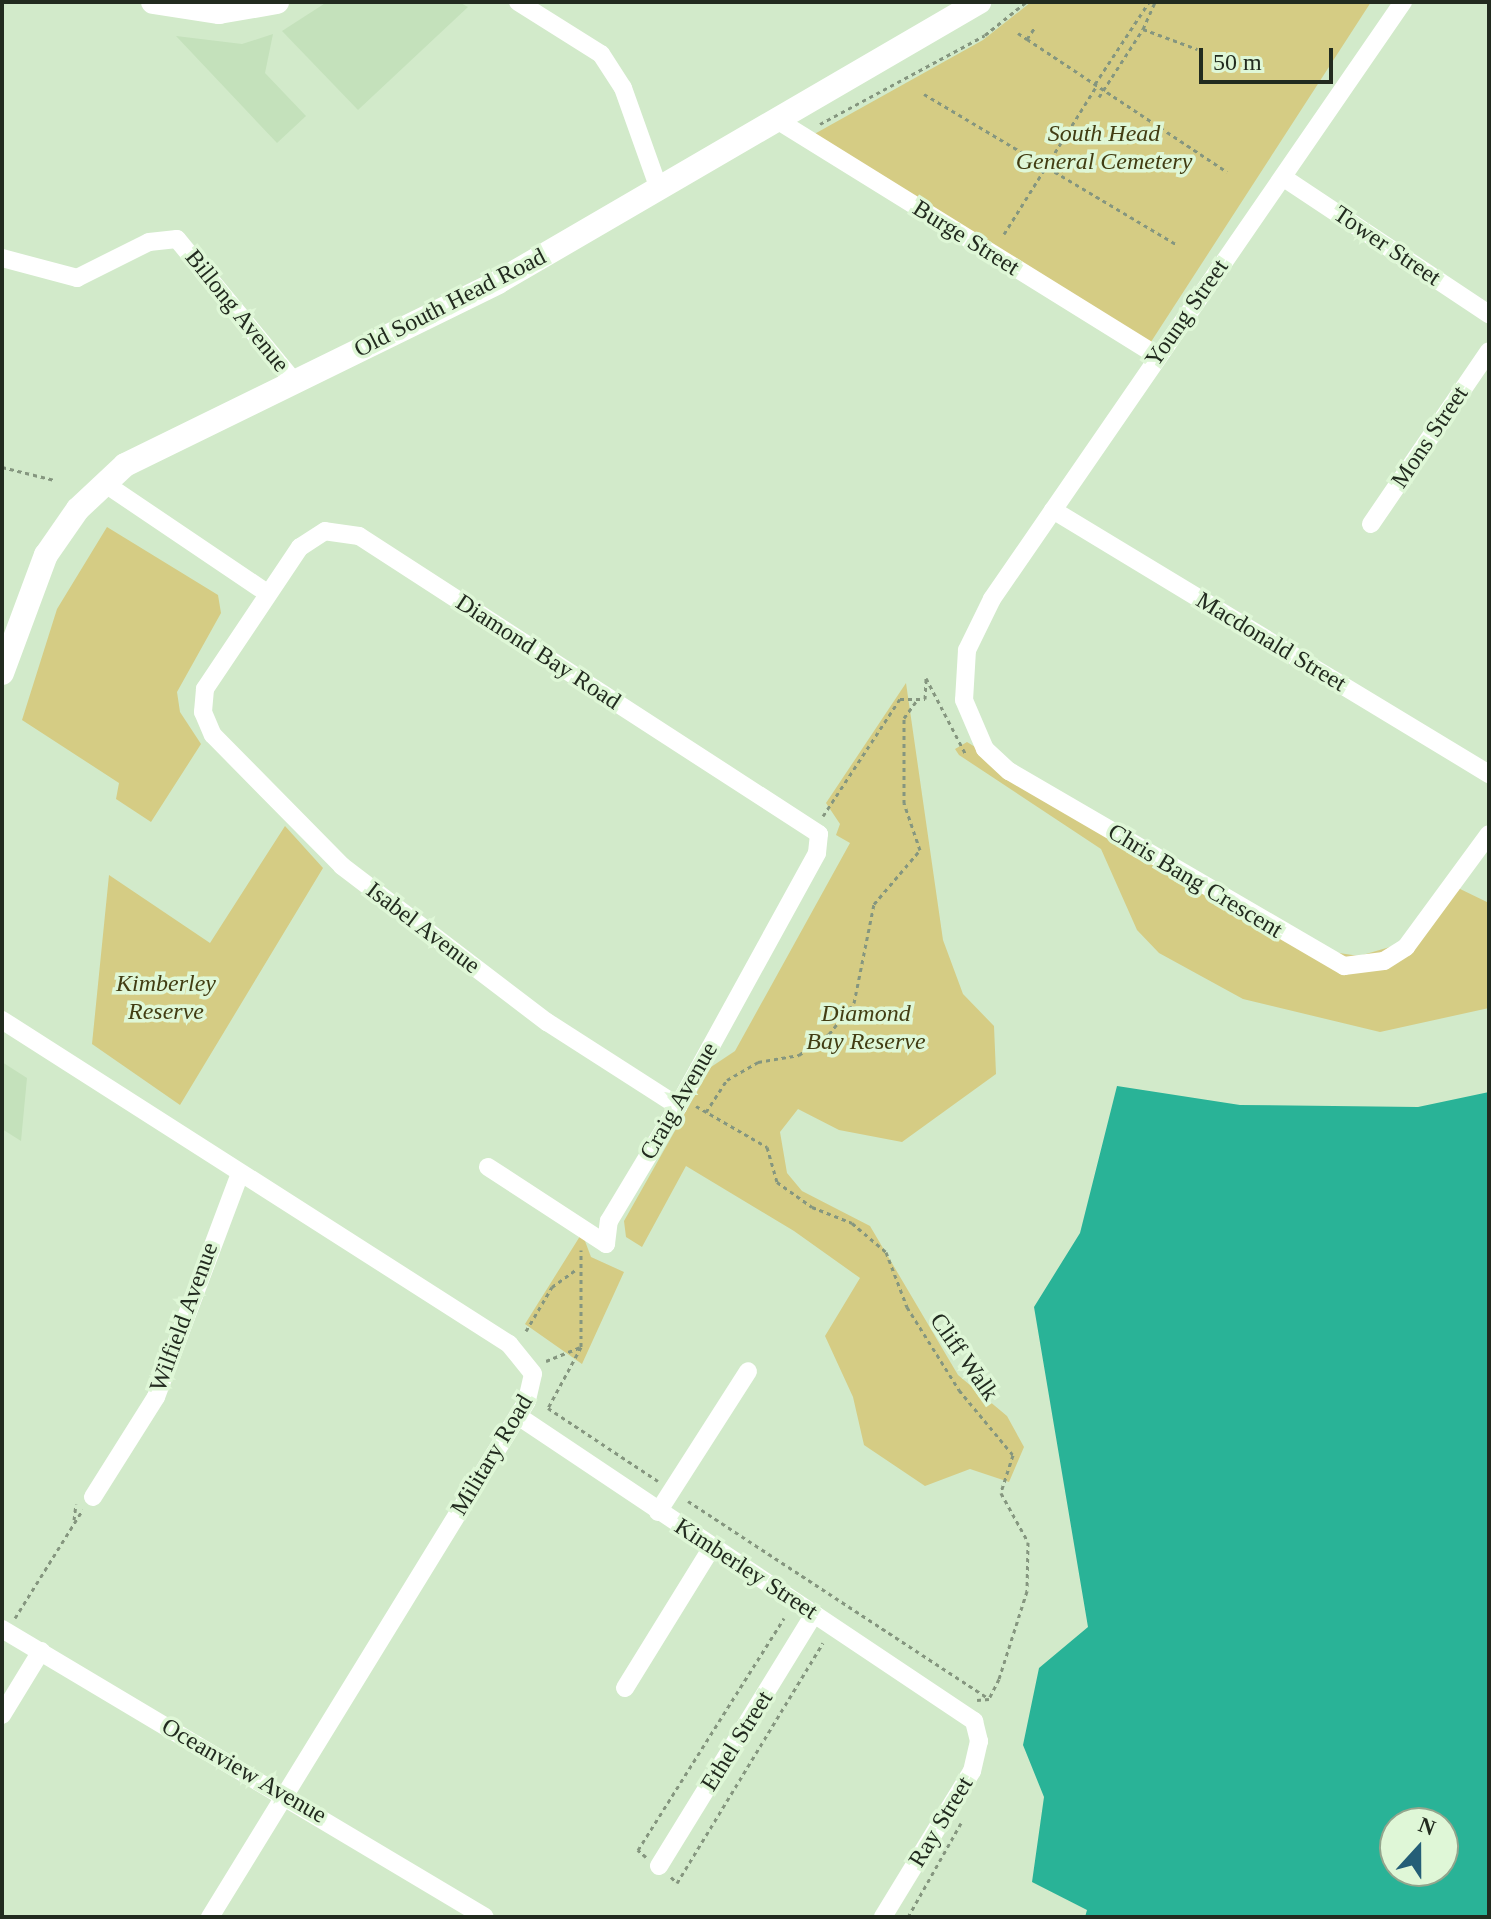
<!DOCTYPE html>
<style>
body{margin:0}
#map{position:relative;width:1491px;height:1919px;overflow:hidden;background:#d2eaca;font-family:"Times New Roman",serif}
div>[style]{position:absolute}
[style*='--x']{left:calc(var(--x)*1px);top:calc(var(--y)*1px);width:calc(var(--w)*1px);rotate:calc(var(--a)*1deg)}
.built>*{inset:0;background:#c4e1bb}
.green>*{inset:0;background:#d5cc84}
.water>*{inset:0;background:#29b397}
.path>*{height:3px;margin-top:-1.5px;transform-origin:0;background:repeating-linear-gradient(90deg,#85967f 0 4px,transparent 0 8px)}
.minor>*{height:18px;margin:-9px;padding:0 9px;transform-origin:9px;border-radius:9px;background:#fff}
.major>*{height:24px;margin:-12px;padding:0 12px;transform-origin:12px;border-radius:12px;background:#fff}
span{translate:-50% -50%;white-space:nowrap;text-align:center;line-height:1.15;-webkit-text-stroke:7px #dff7d7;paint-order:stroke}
.park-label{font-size:24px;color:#423d13;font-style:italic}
.street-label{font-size:24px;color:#222b1f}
.frame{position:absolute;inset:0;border:4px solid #222b1f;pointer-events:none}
.north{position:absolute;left:1379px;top:1807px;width:80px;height:80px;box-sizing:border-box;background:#dff7d7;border:2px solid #93a58d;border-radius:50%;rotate:21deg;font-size:22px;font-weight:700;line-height:32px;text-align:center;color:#222b1f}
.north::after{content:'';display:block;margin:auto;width:28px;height:36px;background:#245e77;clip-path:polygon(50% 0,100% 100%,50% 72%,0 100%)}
.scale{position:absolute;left:1199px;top:48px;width:134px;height:36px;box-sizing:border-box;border:4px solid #222b1f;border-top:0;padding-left:10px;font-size:24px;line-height:28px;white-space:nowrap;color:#222b1f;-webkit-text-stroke:6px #dff7d7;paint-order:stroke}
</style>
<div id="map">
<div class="built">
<i style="clip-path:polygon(327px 2px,459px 2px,468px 7px,358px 110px,282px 31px)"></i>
<i style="clip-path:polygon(273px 34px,265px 73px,306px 116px,277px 143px,176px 36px,242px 44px)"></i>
<i style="clip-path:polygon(2px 1062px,27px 1078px,21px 1141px,2px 1129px)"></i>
</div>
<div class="green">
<i style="clip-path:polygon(1031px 2px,1371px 2px,1149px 345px,809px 137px,983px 40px)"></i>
<i style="clip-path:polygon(107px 527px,218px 595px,221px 613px,177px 692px,180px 712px,201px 744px,151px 822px,116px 799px,119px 783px,22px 720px,57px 609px)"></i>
<i style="clip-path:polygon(906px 683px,943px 940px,963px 994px,994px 1026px,996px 1074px,902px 1142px,839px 1130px,798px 1109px,780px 1132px,787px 1173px,802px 1191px,870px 1226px,958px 1375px,1007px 1416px,1024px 1447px,1009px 1482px,970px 1469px,925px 1486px,864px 1445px,853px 1397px,825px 1336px,860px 1278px,794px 1231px,686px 1166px,642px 1247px,626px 1237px,624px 1221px,711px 1067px,735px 1051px,850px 843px,836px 835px,840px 824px,826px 803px)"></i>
<i style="clip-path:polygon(967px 742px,1306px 948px,1359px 956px,1407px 942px,1456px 887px,1489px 903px,1489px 1008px,1380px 1032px,1243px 999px,1159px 953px,1137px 930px,1101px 849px,959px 755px,955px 749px)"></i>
<i style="clip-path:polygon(285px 826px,323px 868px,180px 1105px,92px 1044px,109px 875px,210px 943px)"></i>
<i style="clip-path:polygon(582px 1233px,591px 1257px,624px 1272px,582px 1364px,525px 1324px)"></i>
</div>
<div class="water">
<i style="clip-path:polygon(evenodd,1117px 1086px,1240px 1105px,1418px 1107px,1489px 1092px,1489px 1917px,1085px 1917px,1087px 1910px,1032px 1882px,1044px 1797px,1023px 1745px,1039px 1668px,1088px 1627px,1034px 1307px,1080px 1233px,1117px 1086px,1395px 1823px,1443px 1823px,1443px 1871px,1395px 1871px,1395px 1823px)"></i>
</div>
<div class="path">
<i style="--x:1143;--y:29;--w:30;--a:-66"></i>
<i style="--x:1018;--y:33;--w:11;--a:34"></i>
<i style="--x:1027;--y:39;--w:14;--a:-56"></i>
<i style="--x:1027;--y:39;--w:240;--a:33.6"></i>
<i style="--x:1095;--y:84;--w:98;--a:-56.6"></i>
<i style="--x:924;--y:94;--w:295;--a:30.8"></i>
<i style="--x:1099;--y:97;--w:81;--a:-57.1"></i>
<i style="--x:1143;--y:29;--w:58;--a:20.3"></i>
<i style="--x:820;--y:124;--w:187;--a:-28.3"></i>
<i style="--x:985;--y:35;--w:53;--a:-38.8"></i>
<i style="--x:1004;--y:234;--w:176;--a:-58"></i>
<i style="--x:2;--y:467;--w:54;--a:14"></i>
<i style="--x:823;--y:816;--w:140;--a:-56.7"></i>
<i style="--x:900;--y:699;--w:25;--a:0"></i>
<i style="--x:925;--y:699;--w:21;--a:-87"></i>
<i style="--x:926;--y:678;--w:85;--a:62.5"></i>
<i style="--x:696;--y:1106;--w:82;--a:30"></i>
<i style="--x:767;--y:1147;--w:36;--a:74"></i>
<i style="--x:777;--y:1182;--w:43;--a:35.5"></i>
<i style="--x:812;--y:1207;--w:43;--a:21.8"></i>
<i style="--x:852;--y:1223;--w:45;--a:40.5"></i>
<i style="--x:886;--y:1252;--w:59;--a:69.1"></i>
<i style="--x:907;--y:1307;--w:98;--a:57.9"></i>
<i style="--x:959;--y:1390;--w:85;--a:50.3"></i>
<i style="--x:1013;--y:1455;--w:40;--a:108"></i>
<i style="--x:1001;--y:1493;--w:56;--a:61.1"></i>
<i style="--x:1028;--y:1542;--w:49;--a:91.2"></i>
<i style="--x:1027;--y:1591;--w:92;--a:107.7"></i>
<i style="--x:999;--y:1679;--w:22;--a:117"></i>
<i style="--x:989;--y:1699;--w:12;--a:175"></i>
<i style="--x:706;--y:1112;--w:38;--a:-57"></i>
<i style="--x:727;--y:1080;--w:36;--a:-30"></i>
<i style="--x:758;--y:1062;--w:42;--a:-9.7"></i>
<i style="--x:799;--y:1055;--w:37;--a:-35"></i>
<i style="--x:829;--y:1034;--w:40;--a:-51"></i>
<i style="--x:854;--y:1003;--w:101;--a:-78.6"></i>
<i style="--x:874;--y:904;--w:71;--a:-49.6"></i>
<i style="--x:920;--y:850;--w:50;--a:-108.8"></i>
<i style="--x:904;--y:803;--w:85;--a:-90"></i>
<i style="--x:904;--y:718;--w:24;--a:-54"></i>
<i style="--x:526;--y:1331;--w:51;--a:-59.4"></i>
<i style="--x:552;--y:1287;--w:31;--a:-36"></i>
<i style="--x:581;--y:1347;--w:69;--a:118.4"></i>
<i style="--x:548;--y:1408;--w:132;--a:33.6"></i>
<i style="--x:546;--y:1361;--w:38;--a:-22"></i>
<i style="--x:581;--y:1347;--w:97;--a:-90"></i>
<i style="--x:688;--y:1501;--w:357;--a:33.3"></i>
<i style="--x:74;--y:1520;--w:16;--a:-83"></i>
<i style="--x:15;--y:1618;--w:128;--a:-58"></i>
<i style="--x:646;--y:1857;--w:11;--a:-139"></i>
<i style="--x:638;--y:1850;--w:274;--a:-57.8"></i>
<i style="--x:671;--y:1877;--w:8;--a:45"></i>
<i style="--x:677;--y:1883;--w:281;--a:-58.7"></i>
<i style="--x:908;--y:1917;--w:108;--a:-60.6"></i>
</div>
<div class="minor">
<i style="--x:518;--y:2;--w:98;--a:32.1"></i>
<i style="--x:601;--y:54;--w:40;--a:57.1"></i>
<i style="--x:623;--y:88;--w:107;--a:70.4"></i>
<i style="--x:1403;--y:2;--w:725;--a:124.55"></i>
<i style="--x:992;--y:599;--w:57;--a:116.1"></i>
<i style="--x:967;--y:650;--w:50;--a:93.4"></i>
<i style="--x:964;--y:700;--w:53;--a:66.8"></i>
<i style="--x:985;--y:749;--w:33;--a:43"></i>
<i style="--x:1009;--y:771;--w:388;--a:30.2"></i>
<i style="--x:1344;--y:966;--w:40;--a:-7.1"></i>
<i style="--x:1384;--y:961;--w:26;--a:-32"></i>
<i style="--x:1406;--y:947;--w:140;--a:-53.7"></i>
<i style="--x:777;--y:120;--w:446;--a:31.8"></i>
<i style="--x:1284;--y:178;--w:246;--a:33.6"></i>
<i style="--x:2;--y:258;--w:78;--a:14.9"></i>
<i style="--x:77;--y:278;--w:80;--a:-26.6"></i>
<i style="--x:149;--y:242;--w:28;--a:-6"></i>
<i style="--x:177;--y:239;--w:183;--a:50.6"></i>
<i style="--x:104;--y:483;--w:197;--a:34"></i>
<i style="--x:1053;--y:510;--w:510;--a:31.2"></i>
<i style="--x:1371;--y:524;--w:209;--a:-55.7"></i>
<i style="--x:2;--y:1020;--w:602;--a:32.58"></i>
<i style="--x:509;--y:1344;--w:38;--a:51"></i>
<i style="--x:533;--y:1374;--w:28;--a:103"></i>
<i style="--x:527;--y:1401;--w:606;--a:121.56"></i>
<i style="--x:488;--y:1167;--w:141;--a:33.1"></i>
<i style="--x:606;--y:1244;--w:23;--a:-83"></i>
<i style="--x:609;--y:1221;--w:134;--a:-59"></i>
<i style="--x:678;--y:1106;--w:10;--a:-61"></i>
<i style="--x:683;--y:1097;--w:278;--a:-61.2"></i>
<i style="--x:817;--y:853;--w:19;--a:-84"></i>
<i style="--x:819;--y:834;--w:548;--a:-147.06"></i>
<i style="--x:359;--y:536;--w:34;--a:-172"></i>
<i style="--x:325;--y:531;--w:30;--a:147"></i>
<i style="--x:300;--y:547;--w:171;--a:123.8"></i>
<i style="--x:205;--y:689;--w:23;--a:95"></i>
<i style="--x:203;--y:712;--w:25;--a:67"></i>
<i style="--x:213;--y:735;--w:184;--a:45.4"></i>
<i style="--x:342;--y:866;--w:258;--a:37.3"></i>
<i style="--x:547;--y:1022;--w:156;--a:32.7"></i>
<i style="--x:518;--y:1416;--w:549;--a:33.78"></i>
<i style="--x:974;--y:1721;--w:21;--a:76"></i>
<i style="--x:979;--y:1741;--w:31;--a:103"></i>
<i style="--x:972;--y:1771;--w:171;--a:121.4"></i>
<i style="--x:93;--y:1497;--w:118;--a:-57.8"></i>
<i style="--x:156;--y:1397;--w:239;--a:-69.4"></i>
<i style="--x:658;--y:1512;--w:167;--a:-57.4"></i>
<i style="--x:2;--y:1629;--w:562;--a:30.81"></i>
<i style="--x:625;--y:1688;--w:166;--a:-58.3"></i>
<i style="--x:2;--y:1715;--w:75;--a:-58.6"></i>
<i style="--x:659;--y:1866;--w:296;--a:-58.4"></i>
</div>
<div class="major">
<i style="--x:153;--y:2;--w:67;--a:8.6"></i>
<i style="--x:219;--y:12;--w:59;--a:-9.8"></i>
<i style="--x:2;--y:673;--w:126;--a:-69.6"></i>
<i style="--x:46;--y:555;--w:56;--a:-55.2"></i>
<i style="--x:78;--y:509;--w:64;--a:-43.1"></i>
<i style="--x:125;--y:465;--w:415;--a:-26.1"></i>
<i style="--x:498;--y:282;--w:557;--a:-30.2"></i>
</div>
<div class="park-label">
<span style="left:1104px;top:148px">South Head<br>General Cemetery</span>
<span style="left:166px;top:998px">Kimberley<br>Reserve</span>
<span style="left:866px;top:1028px">Diamond<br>Bay Reserve</span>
</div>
<div class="street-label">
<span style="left:966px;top:238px;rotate:32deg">Burge Street</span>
<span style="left:1387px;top:246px;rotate:34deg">Tower Street</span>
<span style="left:450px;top:303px;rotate:-27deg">Old South Head Road</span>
<span style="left:237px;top:311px;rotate:51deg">Billong Avenue</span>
<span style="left:1187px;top:313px;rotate:-55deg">Young Street</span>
<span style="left:1430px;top:437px;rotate:-56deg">Mons Street</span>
<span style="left:1271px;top:642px;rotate:31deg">Macdonald Street</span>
<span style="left:538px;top:652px;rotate:33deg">Diamond Bay Road</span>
<span style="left:1195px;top:881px;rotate:31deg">Chris Bang Crescent</span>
<span style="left:423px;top:928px;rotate:37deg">Isabel Avenue</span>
<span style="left:679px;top:1101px;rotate:-60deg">Craig Avenue</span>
<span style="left:184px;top:1317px;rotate:-70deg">Wilfield Avenue</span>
<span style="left:964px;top:1357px;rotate:55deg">Cliff Walk</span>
<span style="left:492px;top:1455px;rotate:-59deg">Military Road</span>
<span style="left:746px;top:1569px;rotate:33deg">Kimberley Street</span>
<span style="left:737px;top:1741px;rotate:-58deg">Ethel Street</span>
<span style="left:244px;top:1771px;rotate:30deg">Oceanview Avenue</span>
<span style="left:941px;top:1822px;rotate:-59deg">Ray Street</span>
</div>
<div class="frame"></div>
<div class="north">N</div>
<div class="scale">50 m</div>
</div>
